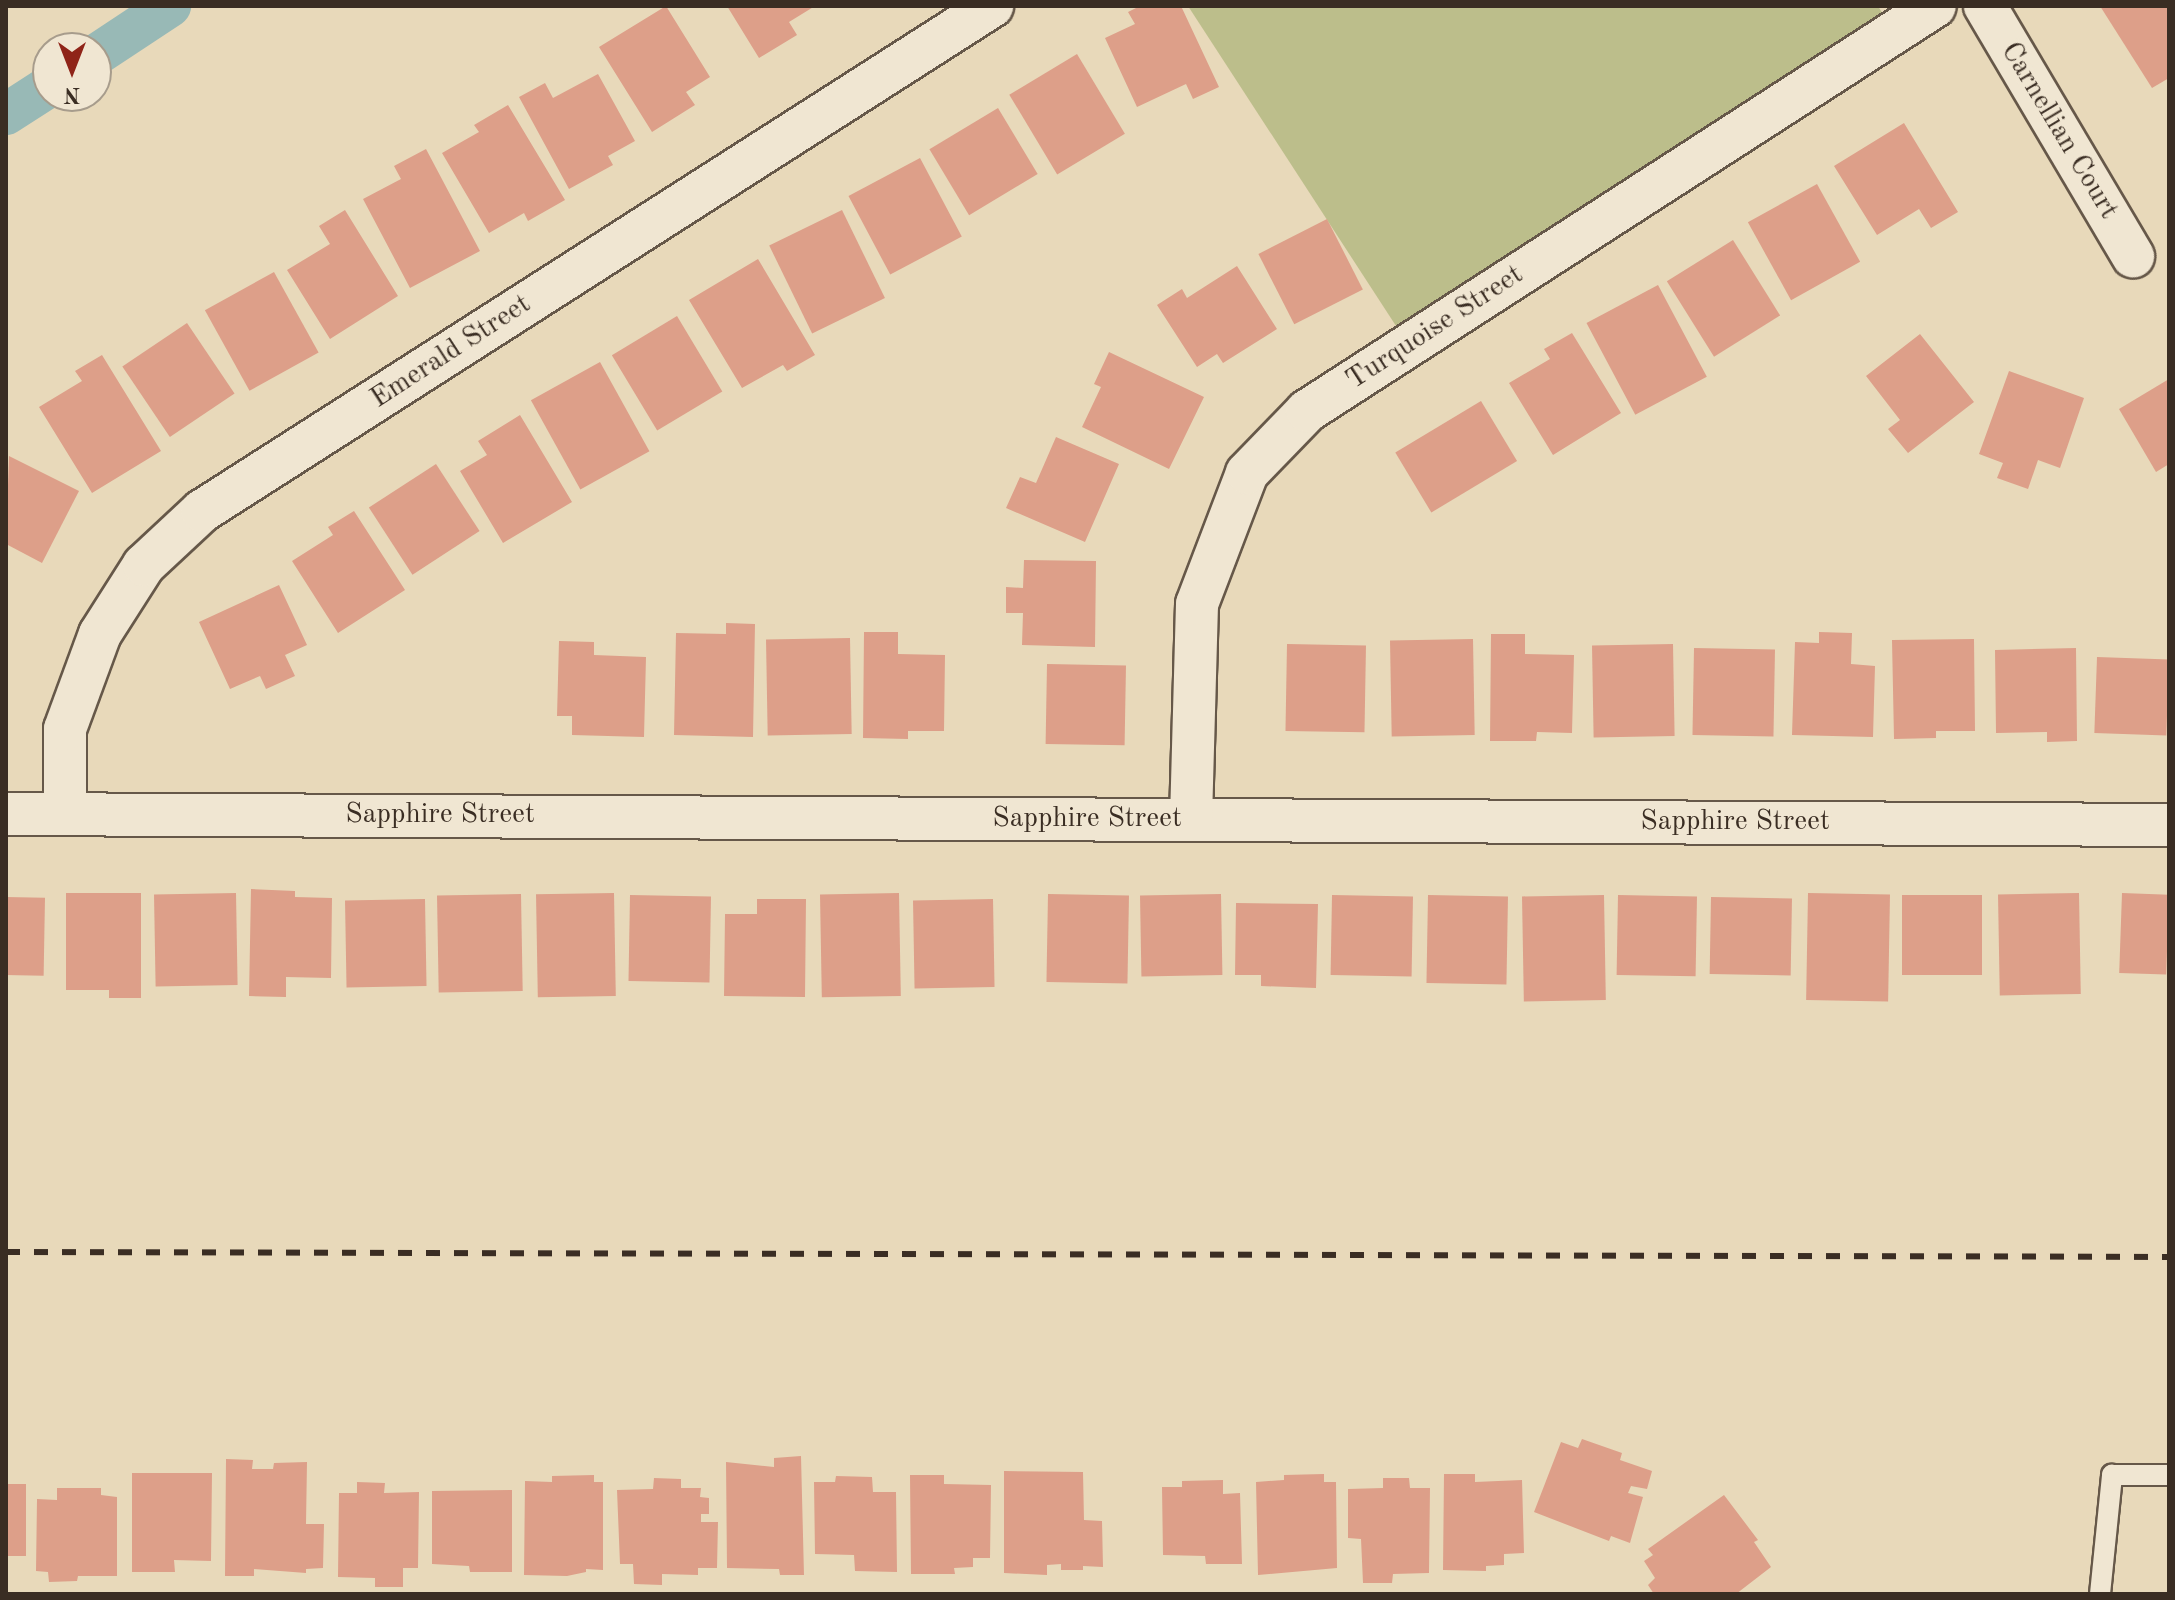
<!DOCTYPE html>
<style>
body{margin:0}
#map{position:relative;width:2175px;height:1600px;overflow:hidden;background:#e8d9ba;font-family:"Old Standard TT",serif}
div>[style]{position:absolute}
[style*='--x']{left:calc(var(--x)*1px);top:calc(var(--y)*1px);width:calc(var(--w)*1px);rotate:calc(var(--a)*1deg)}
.green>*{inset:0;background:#bcbe8b}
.canal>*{height:42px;margin:-21px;padding:0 21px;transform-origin:21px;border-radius:21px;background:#98b9b6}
.building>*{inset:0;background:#dd9f89;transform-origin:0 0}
.roads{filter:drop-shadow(2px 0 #665849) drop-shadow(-2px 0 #665849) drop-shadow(0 2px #665849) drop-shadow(0 -2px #665849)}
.lane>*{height:20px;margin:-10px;padding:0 10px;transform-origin:10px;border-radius:10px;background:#f0e6d2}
.street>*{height:42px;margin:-21px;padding:0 21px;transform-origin:21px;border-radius:21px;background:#f0e6d2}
.rail>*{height:6px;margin-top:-3px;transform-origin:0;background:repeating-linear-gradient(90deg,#3a2d23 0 14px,transparent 0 28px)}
span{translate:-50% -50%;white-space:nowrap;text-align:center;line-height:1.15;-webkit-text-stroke:7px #f0e6d2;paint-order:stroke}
.street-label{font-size:28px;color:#3a2d23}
.frame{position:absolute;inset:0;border:8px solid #3a2d23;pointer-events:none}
.north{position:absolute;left:32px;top:32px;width:80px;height:80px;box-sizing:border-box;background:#f0e6d2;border:2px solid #a79c8c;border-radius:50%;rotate:180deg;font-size:22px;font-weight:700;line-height:32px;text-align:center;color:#3a2d23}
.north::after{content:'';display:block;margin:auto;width:28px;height:36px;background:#8f2418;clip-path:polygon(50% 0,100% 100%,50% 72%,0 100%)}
</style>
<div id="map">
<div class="green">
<i style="clip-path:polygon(1188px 6px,1878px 6px,1884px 16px,1398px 329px)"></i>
</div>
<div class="canal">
<i style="--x:96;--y:55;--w:89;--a:-33.5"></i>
<i style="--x:6;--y:114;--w:50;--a:-32.7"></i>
</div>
<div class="building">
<i style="clip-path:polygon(666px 6px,710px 77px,686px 92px,695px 105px,652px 132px,599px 47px)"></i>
<i style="clip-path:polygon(727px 6px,815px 6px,789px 22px,797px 35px,759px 58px)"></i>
<i style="clip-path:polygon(1140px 6px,1181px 6px,1219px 87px,1193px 99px,1186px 84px,1137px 107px,1105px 38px,1135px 24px,1128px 12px)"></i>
<i style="clip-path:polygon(2100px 6px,2169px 6px,2169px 78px,2152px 88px)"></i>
<i style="left:1077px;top:54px;width:93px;height:79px;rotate:59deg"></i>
<i style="clip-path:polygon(598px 74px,635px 141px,608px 156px,613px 165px,569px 189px,519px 97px,545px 83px,553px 98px)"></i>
<i style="clip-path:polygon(508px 105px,565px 200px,528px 221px,524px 213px,489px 233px,442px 153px,479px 132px,474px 125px)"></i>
<i style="left:998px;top:108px;width:77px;height:80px;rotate:59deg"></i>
<i style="clip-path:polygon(1904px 123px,1958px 212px,1931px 228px,1919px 209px,1877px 235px,1834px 166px)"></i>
<i style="clip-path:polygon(426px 149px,480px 251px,410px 288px,363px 199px,401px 179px,394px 166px)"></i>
<i style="left:920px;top:158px;width:89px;height:81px;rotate:62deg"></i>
<i style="left:1817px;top:184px;width:89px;height:79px;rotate:61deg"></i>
<i style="clip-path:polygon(345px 210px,398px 296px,330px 339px,287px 270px,330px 244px,319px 226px)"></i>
<i style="left:842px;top:210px;width:98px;height:81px;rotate:64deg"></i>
<i style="left:1327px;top:219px;width:79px;height:77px;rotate:63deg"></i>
<i style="left:1733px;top:240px;width:89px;height:78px;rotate:58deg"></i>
<i style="clip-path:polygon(758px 259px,815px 355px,787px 371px,783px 365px,742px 388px,689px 300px)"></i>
<i style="clip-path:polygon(1237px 266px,1277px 329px,1223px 363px,1217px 354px,1197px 367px,1157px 305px,1182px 289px,1187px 298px)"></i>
<i style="left:274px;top:272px;width:92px;height:79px;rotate:61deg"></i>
<i style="left:1658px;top:285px;width:104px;height:81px;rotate:62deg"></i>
<i style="left:677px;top:316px;width:88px;height:76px;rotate:59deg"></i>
<i style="left:187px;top:323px;width:85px;height:78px;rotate:56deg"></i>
<i style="clip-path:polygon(1572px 333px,1621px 413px,1553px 455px,1509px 383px,1550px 359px,1544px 349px)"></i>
<i style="clip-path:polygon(1920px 334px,1974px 402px,1908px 453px,1888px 429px,1900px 420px,1866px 376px)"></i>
<i style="clip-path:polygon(1109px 352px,1204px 397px,1169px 469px,1082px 427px,1101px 387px,1094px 384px)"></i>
<i style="clip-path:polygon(102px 355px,161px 451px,92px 493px,39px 407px,82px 381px,75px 371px)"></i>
<i style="left:600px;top:362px;width:102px;height:79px;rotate:61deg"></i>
<i style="clip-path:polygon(2009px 371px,2084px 398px,2060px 468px,2038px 460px,2028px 489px,1997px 478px,2003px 463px,1979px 454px)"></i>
<i style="clip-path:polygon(2169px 379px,2169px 464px,2156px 472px,2119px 409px)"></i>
<i style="left:1481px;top:401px;width:70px;height:100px;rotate:59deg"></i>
<i style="clip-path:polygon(520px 415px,572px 502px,503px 543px,460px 471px,487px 455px,478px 441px)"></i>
<i style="clip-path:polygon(1056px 437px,1119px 464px,1085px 542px,1006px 508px,1020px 477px,1036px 483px)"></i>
<i style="clip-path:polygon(9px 456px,79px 491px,42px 563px,6px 544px)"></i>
<i style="left:436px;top:464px;width:80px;height:80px;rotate:57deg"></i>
<i style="clip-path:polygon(354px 511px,405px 590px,338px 633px,292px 561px,333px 535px,328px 527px)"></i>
<i style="clip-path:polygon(1024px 560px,1096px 561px,1095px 647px,1022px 645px,1023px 613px,1006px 613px,1006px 587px,1023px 588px)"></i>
<i style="clip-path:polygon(279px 585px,307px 645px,285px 655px,295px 676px,266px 689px,260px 676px,230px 689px,199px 622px)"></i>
<i style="clip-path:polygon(726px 623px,755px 624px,753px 737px,674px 735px,676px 633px,726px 634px)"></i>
<i style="clip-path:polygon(864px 632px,898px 632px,898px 654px,945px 655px,944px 731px,908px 731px,908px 739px,863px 738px)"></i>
<i style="clip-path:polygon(1819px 632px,1852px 633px,1851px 664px,1875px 666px,1873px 737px,1792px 735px,1795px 642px,1819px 643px)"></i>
<i style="clip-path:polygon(1491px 634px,1525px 634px,1525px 654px,1574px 655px,1572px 733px,1537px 732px,1536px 741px,1490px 741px)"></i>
<i style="left:850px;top:638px;width:96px;height:84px;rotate:89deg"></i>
<i style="left:1473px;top:639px;width:96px;height:83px;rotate:89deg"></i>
<i style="clip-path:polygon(1974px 639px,1975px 731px,1936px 731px,1936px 738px,1894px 739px,1892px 640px)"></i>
<i style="clip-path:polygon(559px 641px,594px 642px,594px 655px,646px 657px,644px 737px,572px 735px,572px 716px,557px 716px)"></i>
<i style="left:1287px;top:644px;width:79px;height:87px;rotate:1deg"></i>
<i style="left:1673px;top:644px;width:92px;height:81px;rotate:89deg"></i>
<i style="left:1694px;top:648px;width:81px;height:87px;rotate:1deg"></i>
<i style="clip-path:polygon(2076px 648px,2077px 741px,2047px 742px,2047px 732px,1996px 733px,1995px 650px)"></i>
<i style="left:2097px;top:657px;width:72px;height:76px;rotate:2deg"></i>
<i style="left:1047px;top:664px;width:79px;height:80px;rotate:1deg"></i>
<i style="clip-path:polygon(251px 889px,295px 891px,295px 897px,332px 898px,331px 978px,286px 977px,286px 997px,249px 996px)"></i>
<i style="clip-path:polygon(66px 893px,141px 893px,141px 998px,109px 998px,109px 990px,66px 990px)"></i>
<i style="left:236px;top:893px;width:92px;height:82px;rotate:89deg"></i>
<i style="left:614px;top:893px;width:103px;height:78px;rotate:89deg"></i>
<i style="left:899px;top:893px;width:103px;height:79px;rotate:89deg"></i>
<i style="left:1808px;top:893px;width:82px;height:107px;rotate:1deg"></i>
<i style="left:2079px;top:893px;width:101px;height:81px;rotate:89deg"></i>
<i style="left:2122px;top:893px;width:47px;height:80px;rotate:2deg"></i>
<i style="left:521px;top:894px;width:97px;height:84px;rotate:89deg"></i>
<i style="left:1048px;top:894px;width:81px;height:88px;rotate:1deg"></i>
<i style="left:1221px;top:894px;width:81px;height:81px;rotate:89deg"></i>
<i style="left:630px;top:895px;width:81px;height:86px;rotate:1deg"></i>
<i style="left:1332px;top:895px;width:81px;height:80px;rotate:1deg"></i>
<i style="left:1428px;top:895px;width:80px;height:88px;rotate:1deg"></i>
<i style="left:1604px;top:895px;width:105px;height:82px;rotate:89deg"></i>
<i style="left:1618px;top:895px;width:79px;height:80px;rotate:1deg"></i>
<i style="left:1902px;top:895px;width:80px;height:80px"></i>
<i style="left:6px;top:897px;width:39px;height:78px;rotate:1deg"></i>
<i style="left:1711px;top:897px;width:81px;height:77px;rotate:1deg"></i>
<i style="left:425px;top:899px;width:87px;height:80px;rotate:89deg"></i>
<i style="clip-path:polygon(757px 899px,806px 899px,805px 997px,724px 996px,725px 914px,757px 914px)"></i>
<i style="left:993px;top:899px;width:88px;height:80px;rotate:89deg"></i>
<i style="clip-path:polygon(1236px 903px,1318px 904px,1316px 988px,1261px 986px,1261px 975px,1235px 975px)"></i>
<i style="clip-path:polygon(1582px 1439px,1622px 1453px,1620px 1460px,1652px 1471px,1647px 1489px,1631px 1486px,1628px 1493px,1643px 1497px,1630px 1543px,1611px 1536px,1609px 1541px,1534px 1512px,1561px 1442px,1578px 1448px)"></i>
<i style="clip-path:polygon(801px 1456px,804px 1575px,780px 1575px,779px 1569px,727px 1568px,726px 1462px,774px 1467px,774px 1458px)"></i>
<i style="clip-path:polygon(226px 1459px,253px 1460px,252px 1469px,273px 1469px,274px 1463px,307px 1462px,306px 1524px,324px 1524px,323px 1568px,306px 1569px,306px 1573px,254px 1569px,254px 1576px,225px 1576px)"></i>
<i style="clip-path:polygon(1004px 1471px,1083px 1472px,1084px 1520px,1102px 1521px,1103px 1567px,1083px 1566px,1083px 1570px,1061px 1570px,1061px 1564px,1047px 1565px,1047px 1575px,1004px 1573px)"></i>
<i style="clip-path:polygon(132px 1473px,212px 1473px,211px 1561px,174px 1560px,175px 1572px,132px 1572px)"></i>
<i style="clip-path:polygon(1324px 1474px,1324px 1482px,1336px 1482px,1337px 1568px,1258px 1575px,1256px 1482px,1284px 1480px,1284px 1475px)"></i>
<i style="clip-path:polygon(1444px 1474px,1475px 1474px,1475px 1482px,1522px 1480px,1524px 1553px,1504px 1554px,1504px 1565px,1486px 1566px,1486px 1571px,1443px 1570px)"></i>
<i style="clip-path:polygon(594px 1475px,594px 1482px,603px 1482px,603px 1570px,586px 1569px,586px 1572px,567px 1576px,524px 1575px,525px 1481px,552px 1482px,552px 1476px)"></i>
<i style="clip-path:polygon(910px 1475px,944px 1475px,944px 1484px,991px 1485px,990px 1558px,973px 1558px,973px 1567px,954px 1568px,955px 1574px,911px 1574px)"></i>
<i style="clip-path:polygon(836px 1476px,872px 1477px,873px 1492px,896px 1492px,897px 1572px,855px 1571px,854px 1555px,815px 1554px,814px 1482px,835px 1482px)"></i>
<i style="clip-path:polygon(654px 1478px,681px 1479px,681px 1488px,701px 1488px,700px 1497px,709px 1498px,709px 1514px,701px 1514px,701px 1522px,718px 1522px,717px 1568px,698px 1568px,698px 1575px,662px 1574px,662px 1585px,634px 1584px,633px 1564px,620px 1564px,617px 1490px,653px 1489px)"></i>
<i style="clip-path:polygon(1383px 1478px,1409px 1478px,1410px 1488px,1430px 1488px,1429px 1573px,1393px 1574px,1392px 1583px,1363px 1583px,1361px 1539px,1348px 1538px,1348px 1489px,1383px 1488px)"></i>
<i style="clip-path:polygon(1223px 1480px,1223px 1494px,1240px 1493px,1242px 1564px,1206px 1564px,1205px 1556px,1163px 1555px,1162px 1487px,1182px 1487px,1182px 1481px)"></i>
<i style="clip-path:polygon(357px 1482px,385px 1483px,384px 1493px,419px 1492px,418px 1568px,403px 1568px,403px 1587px,375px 1587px,375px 1578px,338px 1577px,339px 1493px,357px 1493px)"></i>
<i style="left:6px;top:1484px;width:20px;height:72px"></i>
<i style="clip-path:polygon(57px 1488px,101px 1488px,101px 1495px,117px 1497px,117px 1576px,78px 1576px,77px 1581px,49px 1582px,48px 1572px,36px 1571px,37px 1499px,57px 1500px)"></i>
<i style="clip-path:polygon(512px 1490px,512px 1572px,470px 1572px,469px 1566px,432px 1564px,432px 1491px)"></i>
<i style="clip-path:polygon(1724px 1495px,1758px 1540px,1754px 1542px,1771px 1567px,1736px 1594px,1654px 1594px,1648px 1585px,1655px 1578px,1644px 1561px,1653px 1555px,1648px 1549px)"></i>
</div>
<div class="roads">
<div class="lane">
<i style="--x:2100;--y:1594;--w:120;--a:-84.2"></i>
<i style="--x:2112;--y:1475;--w:57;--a:0"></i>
</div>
<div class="street">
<i style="--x:1985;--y:6;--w:291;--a:59.4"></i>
<i style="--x:65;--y:813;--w:84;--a:-90"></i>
<i style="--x:65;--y:729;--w:101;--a:-69.8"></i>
<i style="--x:100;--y:634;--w:82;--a:-57.5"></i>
<i style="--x:144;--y:565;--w:79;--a:-43"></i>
<i style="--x:202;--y:511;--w:938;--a:-32.59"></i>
<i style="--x:6;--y:814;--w:2163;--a:0.29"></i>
<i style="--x:1191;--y:819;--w:215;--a:-88.4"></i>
<i style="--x:1197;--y:604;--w:140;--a:-69.1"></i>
<i style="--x:1247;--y:473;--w:86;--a:-45.9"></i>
<i style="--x:1307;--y:411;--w:747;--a:-32.82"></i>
</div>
</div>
<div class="rail">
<i style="--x:6;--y:1252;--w:2163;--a:0.13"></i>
</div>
<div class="street-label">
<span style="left:2059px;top:131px;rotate:59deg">Carnellian Court</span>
<span style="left:1435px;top:328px;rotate:-33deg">Turquoise Street</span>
<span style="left:451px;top:352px;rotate:-33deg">Emerald Street</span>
<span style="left:440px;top:815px">Sapphire Street</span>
<span style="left:1087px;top:819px">Sapphire Street</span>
<span style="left:1735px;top:822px">Sapphire Street</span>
</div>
<div class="frame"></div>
<div class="north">N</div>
</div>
